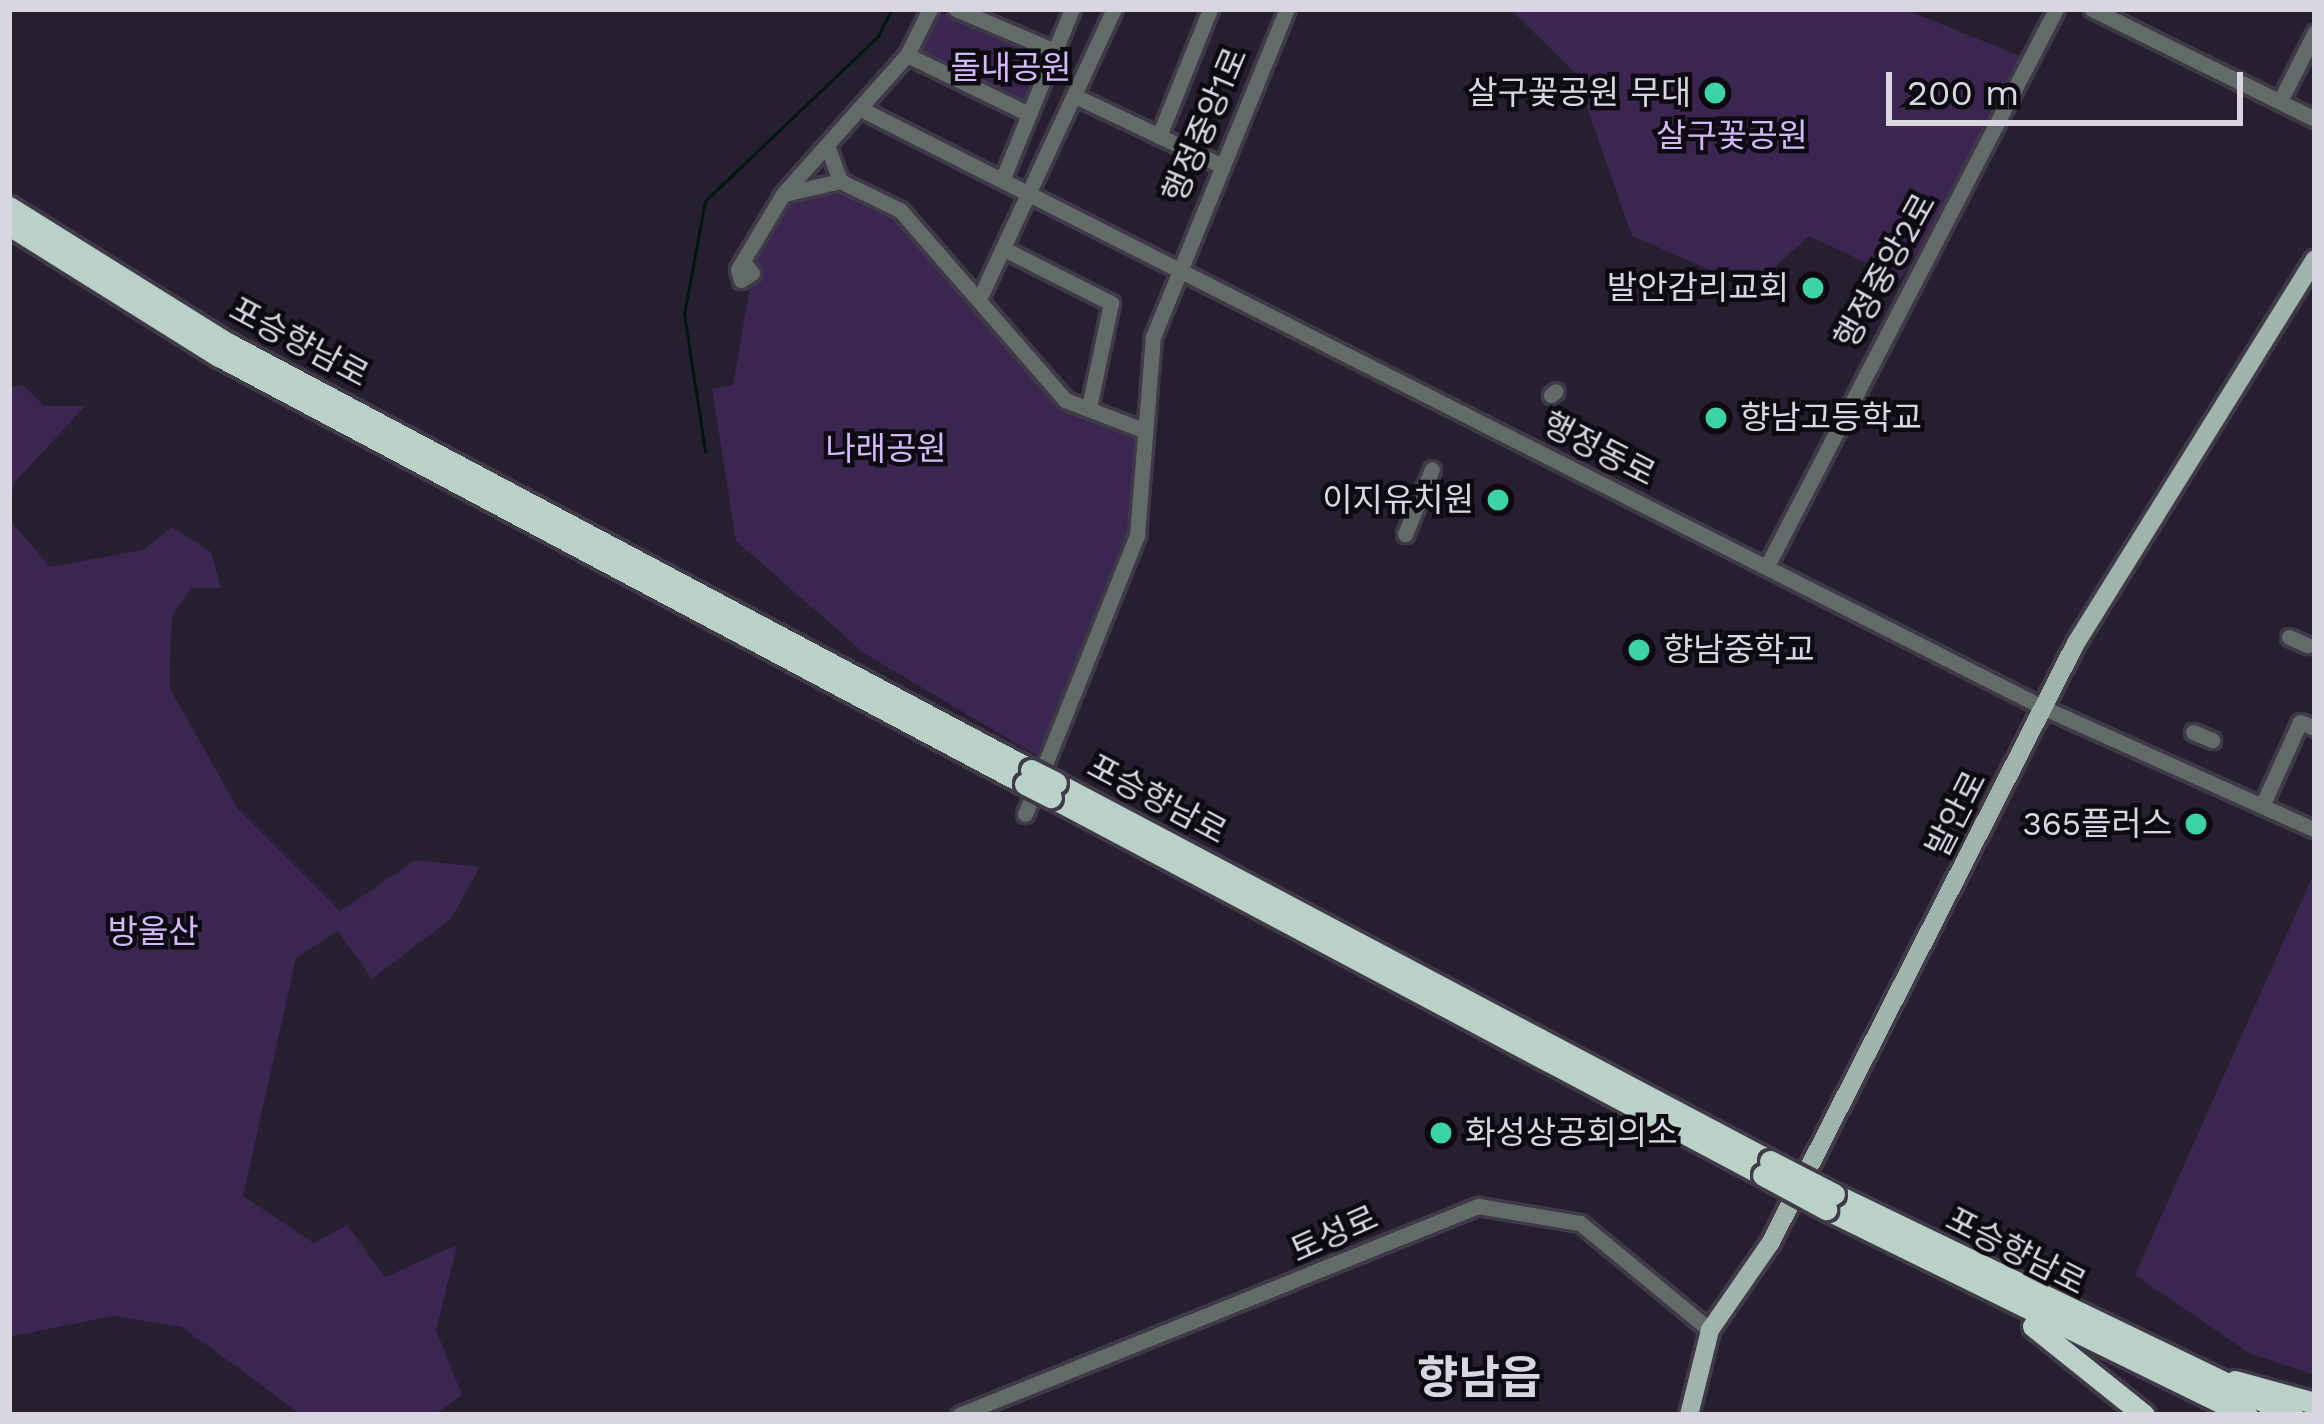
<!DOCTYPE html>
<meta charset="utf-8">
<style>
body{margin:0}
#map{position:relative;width:2324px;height:1424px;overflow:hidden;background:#261f2f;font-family:"Work Sans","Noto Sans KR",sans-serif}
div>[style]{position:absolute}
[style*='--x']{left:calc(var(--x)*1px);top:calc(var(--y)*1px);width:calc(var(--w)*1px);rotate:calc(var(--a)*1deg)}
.green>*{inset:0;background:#3a2651}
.stream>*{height:3px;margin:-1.5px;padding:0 1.5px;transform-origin:1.5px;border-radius:1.5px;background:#01160e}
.roads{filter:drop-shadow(3px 0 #3f3948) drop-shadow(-3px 0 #3f3948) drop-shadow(0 3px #3f3948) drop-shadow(0 -3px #3f3948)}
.minor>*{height:15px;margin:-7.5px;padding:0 7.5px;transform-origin:7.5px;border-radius:7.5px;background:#626b67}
.major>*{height:18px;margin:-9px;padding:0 9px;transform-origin:9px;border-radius:9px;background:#a1b4ab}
.highway>*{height:21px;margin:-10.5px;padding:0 10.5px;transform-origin:10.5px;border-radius:10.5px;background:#bad1c7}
.bridges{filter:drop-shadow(3px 0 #3f3948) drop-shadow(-3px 0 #3f3948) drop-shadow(0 3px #3f3948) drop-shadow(0 -3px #3f3948)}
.highway-bridge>*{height:21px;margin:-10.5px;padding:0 10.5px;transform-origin:10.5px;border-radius:10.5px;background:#bad1c7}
.dots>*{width:33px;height:33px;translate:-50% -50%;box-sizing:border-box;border:6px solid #0d0b11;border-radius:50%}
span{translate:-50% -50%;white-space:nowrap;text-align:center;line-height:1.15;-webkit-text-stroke:9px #0d0b11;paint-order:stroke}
.park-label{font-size:33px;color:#d4b9fa}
.poi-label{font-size:33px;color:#dad6e1}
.right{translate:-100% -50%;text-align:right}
.left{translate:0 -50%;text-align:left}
.street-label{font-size:33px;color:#dad6e1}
.district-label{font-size:45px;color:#dad6e1;font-weight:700}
.frame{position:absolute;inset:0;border:12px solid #dad6e1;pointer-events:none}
.scale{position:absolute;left:1886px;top:72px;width:357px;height:54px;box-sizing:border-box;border:6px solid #dad6e1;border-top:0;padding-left:15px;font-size:36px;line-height:42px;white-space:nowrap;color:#dad6e1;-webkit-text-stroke:9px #0d0b11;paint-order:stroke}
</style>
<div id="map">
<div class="green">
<i style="clip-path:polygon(930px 9px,1055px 51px,1029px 114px,907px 55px)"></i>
<i style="clip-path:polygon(1510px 9px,1904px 9px,2030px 60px,1901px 279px,1809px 236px,1752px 288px,1632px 236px,1575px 73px)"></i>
<i style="clip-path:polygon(813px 185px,875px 194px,1065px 400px,1138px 428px,1140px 506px,1047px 762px,864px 653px,736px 541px,712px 389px,733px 385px,760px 229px,783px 194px)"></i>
<i style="clip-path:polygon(23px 385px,44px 406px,85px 406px,14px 483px,9px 519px,50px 567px,143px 550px,172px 527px,211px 552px,221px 588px,191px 588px,172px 616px,169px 687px,238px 809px,340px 911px,416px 860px,480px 867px,451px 919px,372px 979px,338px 931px,296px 958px,243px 1196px,314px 1243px,347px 1225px,385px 1277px,457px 1245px,436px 1330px,462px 1395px,433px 1415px,302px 1415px,182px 1327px,113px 1316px,9px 1337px,9px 388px)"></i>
<i style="clip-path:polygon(2315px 871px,2315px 1375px,2249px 1353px,2135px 1275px)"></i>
</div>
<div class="stream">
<i style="--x:705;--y:451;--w:139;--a:-98.7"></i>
<i style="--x:684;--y:314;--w:115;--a:-79.5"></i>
<i style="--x:705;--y:201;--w:239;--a:-43.6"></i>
<i style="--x:878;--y:36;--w:30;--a:-63"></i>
</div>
<div class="roads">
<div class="minor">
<i style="--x:956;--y:9;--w:108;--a:23"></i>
<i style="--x:2092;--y:9;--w:249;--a:26.3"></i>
<i style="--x:907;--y:55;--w:136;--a:25.8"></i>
<i style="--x:1077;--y:97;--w:158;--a:25.4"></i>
<i style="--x:2280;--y:101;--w:77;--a:-63.1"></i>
<i style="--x:861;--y:109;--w:1326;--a:26.85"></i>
<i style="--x:2044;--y:708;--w:297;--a:24.2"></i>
<i style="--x:1159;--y:136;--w:137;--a:-68.1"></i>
<i style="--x:827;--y:145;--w:38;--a:70"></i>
<i style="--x:840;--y:181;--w:67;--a:25.8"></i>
<i style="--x:900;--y:210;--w:252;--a:49"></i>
<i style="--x:1065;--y:400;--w:78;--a:21"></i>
<i style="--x:1003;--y:178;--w:183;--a:-67.8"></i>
<i style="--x:784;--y:194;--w:57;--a:-13.1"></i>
<i style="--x:1006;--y:250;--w:118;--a:26.8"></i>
<i style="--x:1111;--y:303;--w:106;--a:101.9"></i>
<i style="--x:745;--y:264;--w:11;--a:52"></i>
<i style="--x:752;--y:273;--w:13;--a:148"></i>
<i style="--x:741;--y:280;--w:11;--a:-105"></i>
<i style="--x:738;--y:269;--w:87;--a:-59"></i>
<i style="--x:783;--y:194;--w:186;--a:-48.3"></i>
<i style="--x:907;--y:55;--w:51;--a:-63.4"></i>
<i style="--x:982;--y:293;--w:313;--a:-65.1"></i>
<i style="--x:1551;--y:395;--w:6;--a:-39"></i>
<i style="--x:1405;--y:534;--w:70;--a:-67.4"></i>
<i style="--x:1768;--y:564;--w:625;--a:-62.57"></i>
<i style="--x:2289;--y:637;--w:20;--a:24"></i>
<i style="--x:2193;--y:732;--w:21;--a:23"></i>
<i style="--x:2262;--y:806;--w:92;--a:-65.7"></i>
<i style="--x:2300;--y:722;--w:16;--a:22"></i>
<i style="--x:1025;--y:814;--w:301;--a:-68.1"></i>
<i style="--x:1137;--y:535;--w:199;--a:-85.4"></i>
<i style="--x:1153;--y:337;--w:354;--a:-67.8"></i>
<i style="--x:959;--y:1415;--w:560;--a:-21.93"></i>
<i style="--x:1478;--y:1206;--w:103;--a:9.5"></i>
<i style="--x:1580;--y:1223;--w:168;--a:39.5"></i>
</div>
<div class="major">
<i style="--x:1689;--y:1415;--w:88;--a:-76.1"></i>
<i style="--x:1710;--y:1330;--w:107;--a:-55.3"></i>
<i style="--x:1771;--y:1242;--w:672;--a:-63.02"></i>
<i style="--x:2076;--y:643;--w:452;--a:-58.1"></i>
</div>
<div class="highway">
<i style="--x:9;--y:207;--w:257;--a:32"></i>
<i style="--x:227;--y:343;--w:910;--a:27.97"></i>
<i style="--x:9;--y:225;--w:248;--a:32"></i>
<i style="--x:219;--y:356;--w:913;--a:27.97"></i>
<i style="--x:1056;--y:783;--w:808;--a:27.9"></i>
<i style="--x:1051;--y:797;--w:806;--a:27.96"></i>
<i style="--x:1834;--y:1194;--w:509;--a:25.76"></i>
<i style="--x:1826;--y:1209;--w:469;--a:26.1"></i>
<i style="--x:2033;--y:1326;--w:142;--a:38.7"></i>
<i style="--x:2235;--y:1381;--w:83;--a:15.4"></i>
</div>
</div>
<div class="bridges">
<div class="highway-bridge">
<i style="--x:1031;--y:770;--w:28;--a:27"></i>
<i style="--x:1025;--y:784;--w:29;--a:27"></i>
<i style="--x:1770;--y:1161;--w:72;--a:27.3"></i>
<i style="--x:1763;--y:1175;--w:72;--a:28.4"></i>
</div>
</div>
<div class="dots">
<i style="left:1715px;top:93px;background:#3cd4a4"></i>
<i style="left:1813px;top:288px;background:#3cd4a4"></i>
<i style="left:1716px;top:418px;background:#3cd4a4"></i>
<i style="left:1498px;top:500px;background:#3cd4a4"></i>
<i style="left:1639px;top:650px;background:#3cd4a4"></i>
<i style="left:2196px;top:824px;background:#3cd4a4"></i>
<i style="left:1441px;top:1133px;background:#3cd4a4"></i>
</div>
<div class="park-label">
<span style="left:1011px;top:68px">돌내공원</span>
<span style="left:1732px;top:136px">살구꽃공원</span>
<span style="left:886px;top:449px">나래공원</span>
<span style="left:153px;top:932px">방울산</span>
</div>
<div class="poi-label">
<span class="right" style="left:1691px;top:93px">살구꽃공원 무대</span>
<span class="right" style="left:1789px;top:288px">발안감리교회</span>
<span class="left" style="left:1740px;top:418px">향남고등학교</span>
<span class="right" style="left:1474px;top:500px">이지유치원</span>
<span class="left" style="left:1663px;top:650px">향남중학교</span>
<span class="right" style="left:2172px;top:824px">365플러스</span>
<span class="left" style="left:1465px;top:1133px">화성상공회의소</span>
</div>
<div class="street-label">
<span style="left:1205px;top:125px;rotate:-67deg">행정중앙1로</span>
<span style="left:1885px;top:271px;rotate:-61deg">행정중앙2로</span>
<span style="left:299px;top:342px;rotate:28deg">포승향남로</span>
<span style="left:1599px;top:449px;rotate:27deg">행정동로</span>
<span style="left:1157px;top:799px;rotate:28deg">포승향남로</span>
<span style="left:1956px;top:814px;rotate:-63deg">발안로</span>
<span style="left:1334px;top:1234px;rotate:-24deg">토성로</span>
<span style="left:2016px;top:1251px;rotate:27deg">포승향남로</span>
</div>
<div class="district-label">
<span style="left:1479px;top:1378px">향남읍</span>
</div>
<div class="frame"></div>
<div class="scale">200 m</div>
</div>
